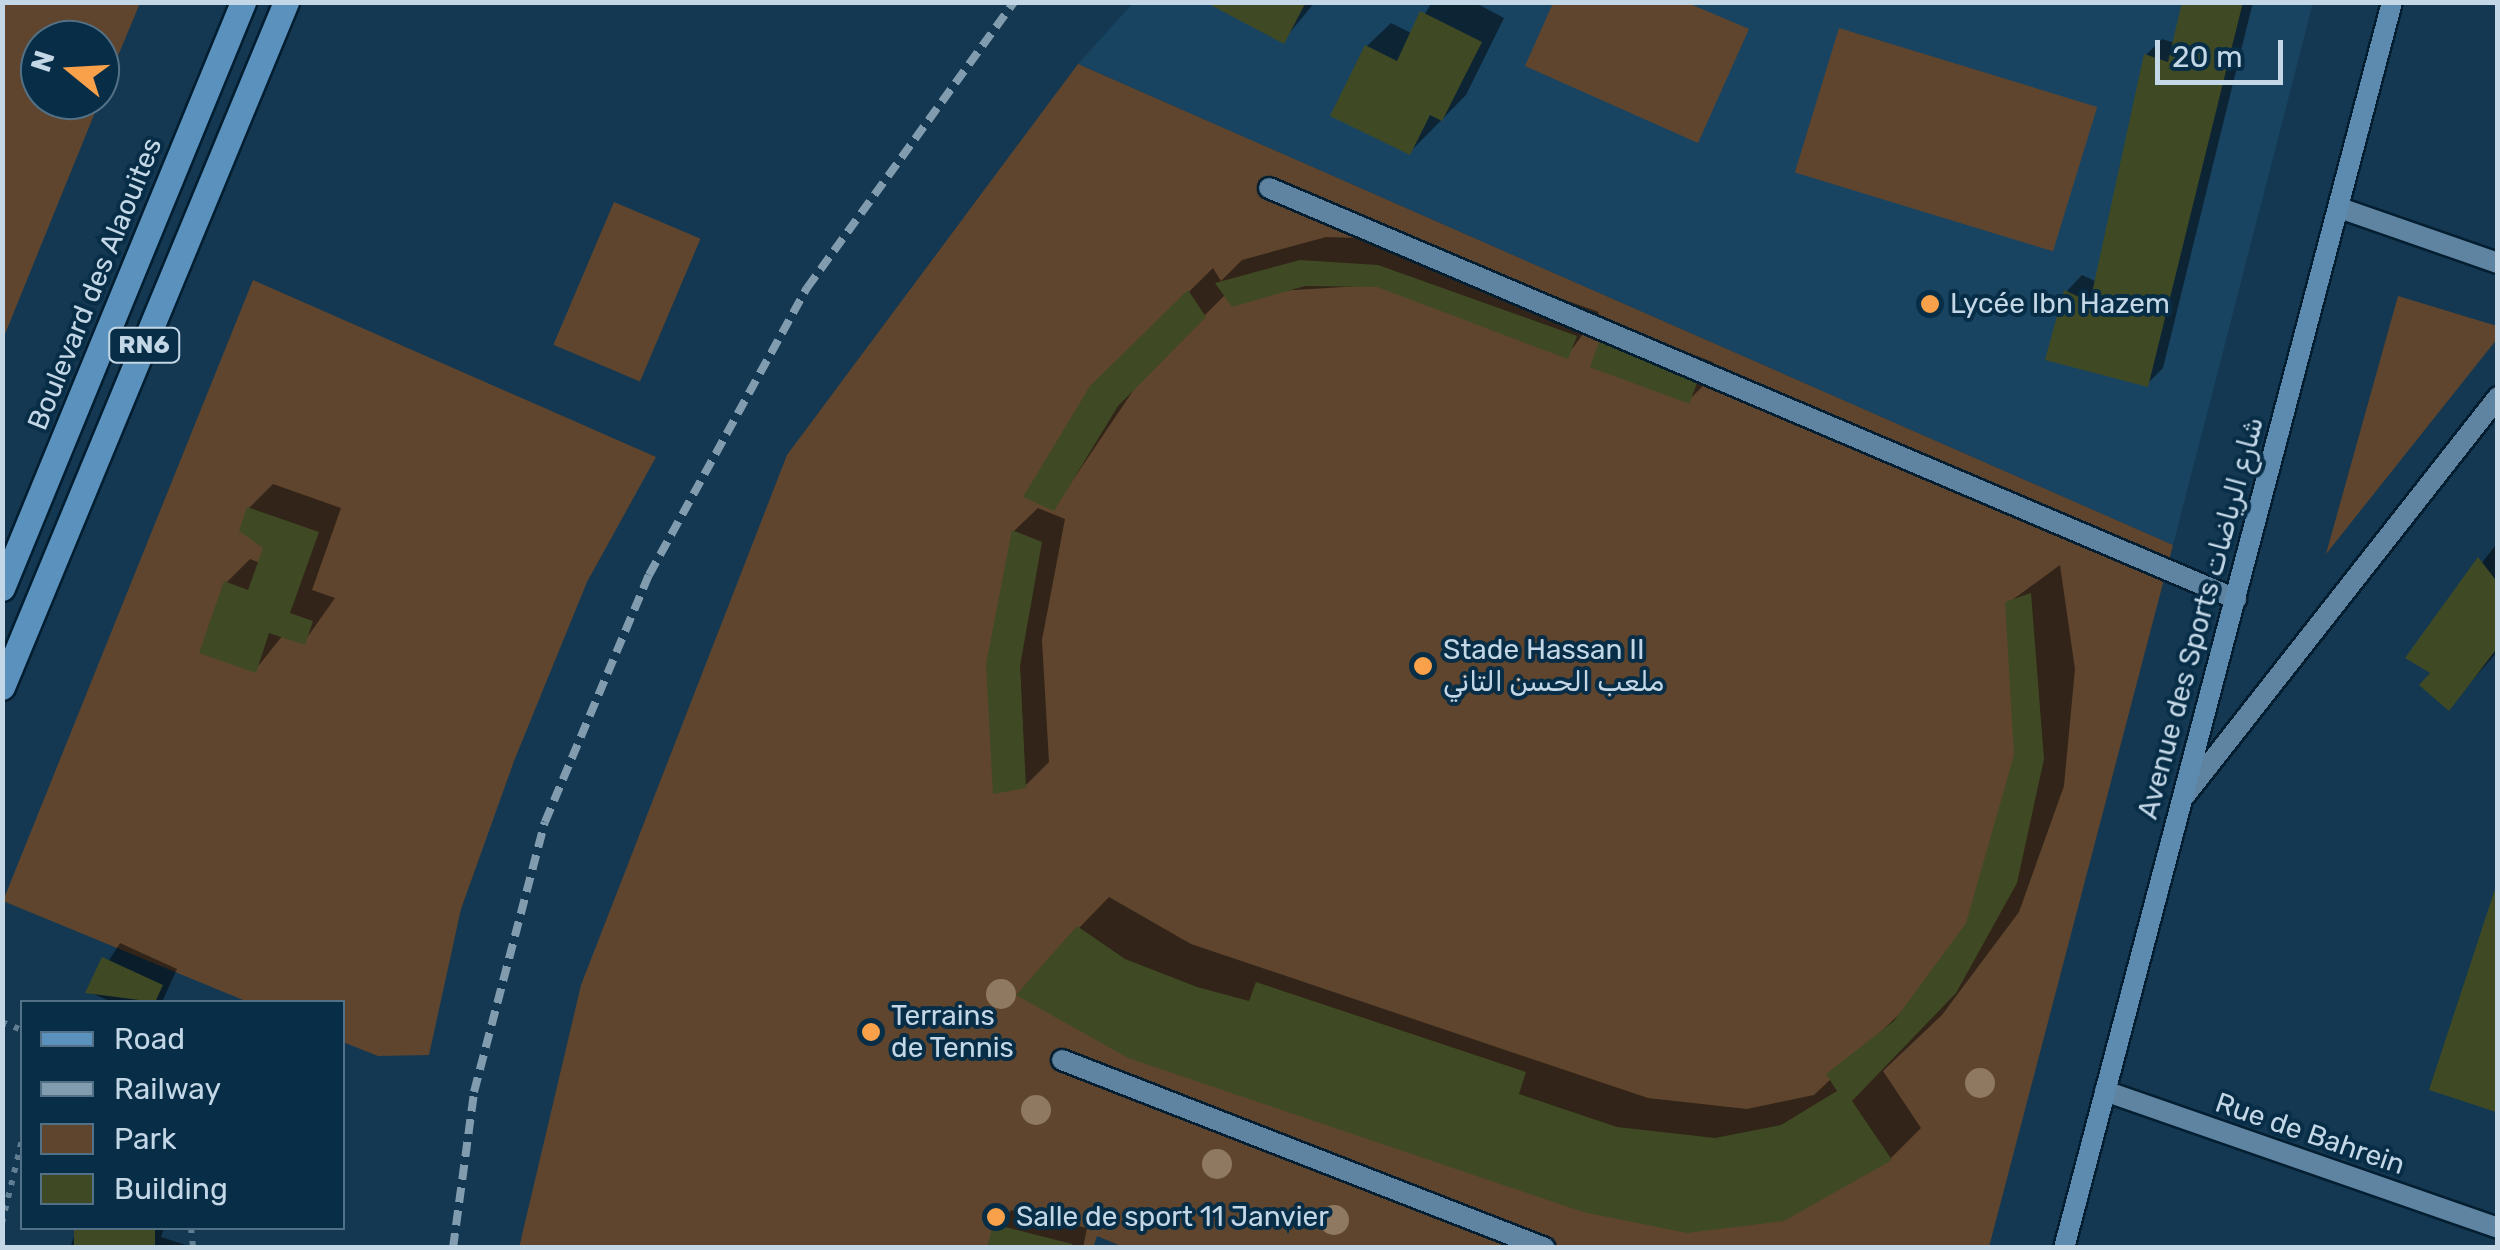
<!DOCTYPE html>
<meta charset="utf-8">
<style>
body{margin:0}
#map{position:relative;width:2500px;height:1250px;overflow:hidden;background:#143851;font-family:Rubik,Cairo,sans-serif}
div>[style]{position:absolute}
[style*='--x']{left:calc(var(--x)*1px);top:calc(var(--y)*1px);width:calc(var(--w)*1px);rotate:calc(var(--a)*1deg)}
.built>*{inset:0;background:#184462}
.green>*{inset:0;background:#5f452d;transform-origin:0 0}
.shadow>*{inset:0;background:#0007}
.building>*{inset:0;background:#3f4a24;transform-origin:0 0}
.path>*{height:6px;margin-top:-3px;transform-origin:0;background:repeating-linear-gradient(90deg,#607d92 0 5px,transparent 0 13px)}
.roads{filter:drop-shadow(2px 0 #031e31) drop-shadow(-2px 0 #031e31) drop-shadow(0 2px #031e31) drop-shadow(0 -2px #031e31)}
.lane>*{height:20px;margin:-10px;padding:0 10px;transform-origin:10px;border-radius:10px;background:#5f84a1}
.street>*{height:20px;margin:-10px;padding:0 10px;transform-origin:10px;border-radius:10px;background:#5f84a1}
.secondary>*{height:20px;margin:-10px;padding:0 10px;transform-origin:10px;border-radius:10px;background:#5c8baf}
.primary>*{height:25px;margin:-12.5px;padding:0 12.5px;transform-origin:12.5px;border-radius:12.5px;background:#5a92bd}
.rail>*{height:8px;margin-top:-4px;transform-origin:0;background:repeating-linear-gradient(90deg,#829caf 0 15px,transparent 0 23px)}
.trees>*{width:30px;height:30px;margin:-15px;border-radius:50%;background:#8f7960}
.dots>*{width:28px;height:28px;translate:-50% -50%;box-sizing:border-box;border:5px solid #082d46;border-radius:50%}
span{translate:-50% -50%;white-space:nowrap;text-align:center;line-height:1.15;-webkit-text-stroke:8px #082d46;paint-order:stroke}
.shield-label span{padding:2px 8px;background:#082d46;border:2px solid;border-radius:8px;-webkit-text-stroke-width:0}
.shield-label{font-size:25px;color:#c3d7e7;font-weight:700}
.street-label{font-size:28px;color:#c3d7e7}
.poi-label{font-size:28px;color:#c3d7e7}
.left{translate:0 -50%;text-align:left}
.frame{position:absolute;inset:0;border:5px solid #c3d7e7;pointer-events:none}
.legend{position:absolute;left:20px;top:1000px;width:325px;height:230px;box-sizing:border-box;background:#082d46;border:2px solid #537186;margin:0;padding:12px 18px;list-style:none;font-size:30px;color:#c3d7e7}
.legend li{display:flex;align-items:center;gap:20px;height:50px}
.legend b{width:50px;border:2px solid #537186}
.north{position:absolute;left:20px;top:20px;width:100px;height:100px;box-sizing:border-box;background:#082d46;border:2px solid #537186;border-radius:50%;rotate:288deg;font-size:28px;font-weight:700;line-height:40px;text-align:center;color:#c3d7e7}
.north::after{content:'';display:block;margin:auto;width:35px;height:45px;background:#f8a14a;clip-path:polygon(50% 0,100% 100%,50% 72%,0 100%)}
.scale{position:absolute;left:2155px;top:40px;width:128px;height:45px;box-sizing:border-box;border:5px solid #c3d7e7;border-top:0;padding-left:12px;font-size:30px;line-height:35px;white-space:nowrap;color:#c3d7e7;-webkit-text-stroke:8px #082d46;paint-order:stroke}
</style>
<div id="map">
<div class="built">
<i style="clip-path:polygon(1134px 2px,2313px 3px,2173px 545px,1078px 64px)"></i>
</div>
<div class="green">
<i style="clip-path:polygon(3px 2px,140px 3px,100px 99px,100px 40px,40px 40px,40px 100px,100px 100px,3px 339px)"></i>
<i style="clip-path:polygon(1553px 3px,1688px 3px,1749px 29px,1698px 143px,1525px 66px)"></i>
<i style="left:1839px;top:28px;width:270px;height:151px;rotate:17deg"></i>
<i style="clip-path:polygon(1078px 64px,2173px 545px,1989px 1247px,1126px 1248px,1097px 1236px,1093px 1248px,519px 1248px,581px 985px,787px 455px)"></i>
<i style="left:614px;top:202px;width:94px;height:155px;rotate:23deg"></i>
<i style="clip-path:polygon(253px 280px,656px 457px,587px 582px,514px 761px,461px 909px,429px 1055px,378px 1056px,343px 1042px,342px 1002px,248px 1002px,3px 901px)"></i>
<i style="clip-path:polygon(2398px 296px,2497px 326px,2497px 339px,2326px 554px)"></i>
</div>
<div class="shadow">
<i style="clip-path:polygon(1210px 2px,1315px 2px,1283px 41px)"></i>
<i style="clip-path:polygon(1432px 2px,1474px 2px,1504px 18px,1466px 95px,1410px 152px,1367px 46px,1391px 23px,1413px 34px)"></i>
<i style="clip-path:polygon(2185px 2px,2253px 2px,2163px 368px,2147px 384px,2067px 291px,2082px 275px,2097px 282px,2146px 55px,2162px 39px,2175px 43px)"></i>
<i style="clip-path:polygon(1326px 237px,1390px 239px,1599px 312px,1567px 356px,1377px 285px,1226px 294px,1141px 379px,1054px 508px,1092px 388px,1213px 268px,1221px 281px,1242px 260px)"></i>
<i style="clip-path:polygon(1617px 327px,1713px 362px,1705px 384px,1689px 400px,1601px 343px)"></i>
<i style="clip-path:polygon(273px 484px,341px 508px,312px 590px,335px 598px,304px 642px,283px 635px,255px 670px,226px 583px,250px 559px,260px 563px,266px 547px,249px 508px)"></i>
<i style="clip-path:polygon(1038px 508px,1065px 519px,1042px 640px,1049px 762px,1025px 786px,1014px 531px)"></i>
<i style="clip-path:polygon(2498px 542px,2498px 651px,2449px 707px,2434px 672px,2409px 657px)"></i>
<i style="clip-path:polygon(2060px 565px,2075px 669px,2064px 786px,2019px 912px,1942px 1015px,1883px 1071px,1921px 1128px,1891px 1158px,1783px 1218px,1129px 1056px,1079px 928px,1109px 897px,1191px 944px,1648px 1098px,1747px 1109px,1814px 1095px,1908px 1006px,1968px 925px,2017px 755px,2008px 603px)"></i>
<i style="clip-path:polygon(120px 943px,177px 969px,162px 1002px,112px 1002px,89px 992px)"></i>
<i style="clip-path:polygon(1011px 1210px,1087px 1228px,1083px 1248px,990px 1248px)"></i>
<i style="clip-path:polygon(77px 1228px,164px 1228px,161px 1237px,186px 1245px,70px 1248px)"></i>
</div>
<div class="building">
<i style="clip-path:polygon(1205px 2px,1306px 2px,1284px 44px)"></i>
<i style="clip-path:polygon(2182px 2px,2243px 2px,2148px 387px,2045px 360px,2064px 290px,2090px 302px,2144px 54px,2168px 62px)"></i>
<i style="clip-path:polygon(1420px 11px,1482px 42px,1442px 121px,1430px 115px,1410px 155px,1330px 116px,1365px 45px,1397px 61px)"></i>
<i style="clip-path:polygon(1300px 260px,1378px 265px,1577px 336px,1568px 359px,1377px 287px,1305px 286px,1232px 307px,1215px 283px)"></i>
<i style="clip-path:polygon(1188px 290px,1206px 317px,1118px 406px,1054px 511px,1023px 497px,1090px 386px)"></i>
<i style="left:1599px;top:342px;width:106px;height:27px;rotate:20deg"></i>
<i style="clip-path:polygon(247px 507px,319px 532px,290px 613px,313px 621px,305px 645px,269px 633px,256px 673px,199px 653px,224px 581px,248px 590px,263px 548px,239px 531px)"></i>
<i style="clip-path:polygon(1012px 530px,1042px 542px,1020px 666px,1026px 788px,993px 794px,986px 664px)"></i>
<i style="clip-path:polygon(2478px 557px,2498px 583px,2498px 647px,2449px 711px,2419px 685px,2430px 673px,2405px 658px)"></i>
<i style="clip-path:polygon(2031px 593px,2044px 759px,2017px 883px,1956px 993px,1852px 1101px,1892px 1160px,1784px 1221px,1687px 1233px,1583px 1212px,1128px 1058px,1016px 995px,1077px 926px,1125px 959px,1197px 987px,1249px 1001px,1256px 982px,1526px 1072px,1519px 1094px,1617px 1127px,1715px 1138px,1781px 1125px,1837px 1091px,1826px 1074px,1894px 1021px,1966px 923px,2014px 755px,2005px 602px)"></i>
<i style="clip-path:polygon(2498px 880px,2498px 1107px,2496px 1112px,2429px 1090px)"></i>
<i style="clip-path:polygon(102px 957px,163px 985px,155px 1002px,85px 993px)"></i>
<i style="clip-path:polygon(993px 1224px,1072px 1244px,1072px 1248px,987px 1248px)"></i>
<i style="left:74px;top:1228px;width:81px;height:21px"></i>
</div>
<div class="path">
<i style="--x:2;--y:1022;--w:22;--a:22"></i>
<i style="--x:2;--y:1223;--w:85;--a:-76.5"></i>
<i style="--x:191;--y:1228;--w:20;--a:84"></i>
</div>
<div class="roads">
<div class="lane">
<i style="--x:1269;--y:188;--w:1051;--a:23.03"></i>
<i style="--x:1062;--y:1060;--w:518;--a:21.27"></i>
</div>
<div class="street">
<i style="--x:2340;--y:208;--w:167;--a:19.2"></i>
<i style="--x:2183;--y:798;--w:510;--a:-51.85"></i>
<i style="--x:2105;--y:1091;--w:416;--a:19.2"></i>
</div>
<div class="secondary">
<i style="--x:2064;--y:1248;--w:1288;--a:-75.25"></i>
</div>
<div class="primary">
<i style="--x:2;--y:588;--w:634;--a:-67.64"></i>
<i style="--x:2;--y:687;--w:742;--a:-67.48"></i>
</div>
</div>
<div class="rail">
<i style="--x:453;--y:1248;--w:157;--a:-82.3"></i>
<i style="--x:474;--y:1092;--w:279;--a:-75.3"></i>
<i style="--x:545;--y:822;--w:268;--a:-67.2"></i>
<i style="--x:649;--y:575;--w:328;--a:-61.2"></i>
<i style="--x:807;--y:288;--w:353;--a:-54.1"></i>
</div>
<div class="trees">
<i style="left:1001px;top:994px"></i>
<i style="left:1980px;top:1083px"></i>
<i style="left:1036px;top:1110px"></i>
<i style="left:1217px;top:1164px"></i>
<i style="left:1334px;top:1220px"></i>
</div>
<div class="dots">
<i style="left:1930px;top:304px;background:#f8a14a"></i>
<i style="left:1423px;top:666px;background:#f8a14a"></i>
<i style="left:871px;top:1032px;background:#f8a14a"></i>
<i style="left:996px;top:1217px;background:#f8a14a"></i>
</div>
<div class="shield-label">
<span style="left:144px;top:345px">RN6</span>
</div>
<div class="street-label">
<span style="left:95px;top:284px;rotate:-68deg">Boulevard des Alaouites</span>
<span style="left:2201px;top:618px;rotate:-75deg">Avenue des Sports شارع الرياضات</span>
<span style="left:2310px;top:1134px;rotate:19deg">Rue de Bahrein</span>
</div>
<div class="poi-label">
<span class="left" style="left:1950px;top:304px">Lycée Ibn Hazem</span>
<span class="left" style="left:1443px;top:666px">Stade Hassan II<br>ملعب الحسن التاني</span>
<span class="left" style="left:891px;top:1032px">Terrains<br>de Tennis</span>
<span class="left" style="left:1016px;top:1217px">Salle de sport 11 Janvier</span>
</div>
<div class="frame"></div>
<ul class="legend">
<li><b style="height:12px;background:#5a92bd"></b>Road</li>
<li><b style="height:12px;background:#829caf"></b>Railway</li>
<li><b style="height:28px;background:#5f452d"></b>Park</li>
<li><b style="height:28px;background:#3f4a24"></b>Building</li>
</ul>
<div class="north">N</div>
<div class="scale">20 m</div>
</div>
